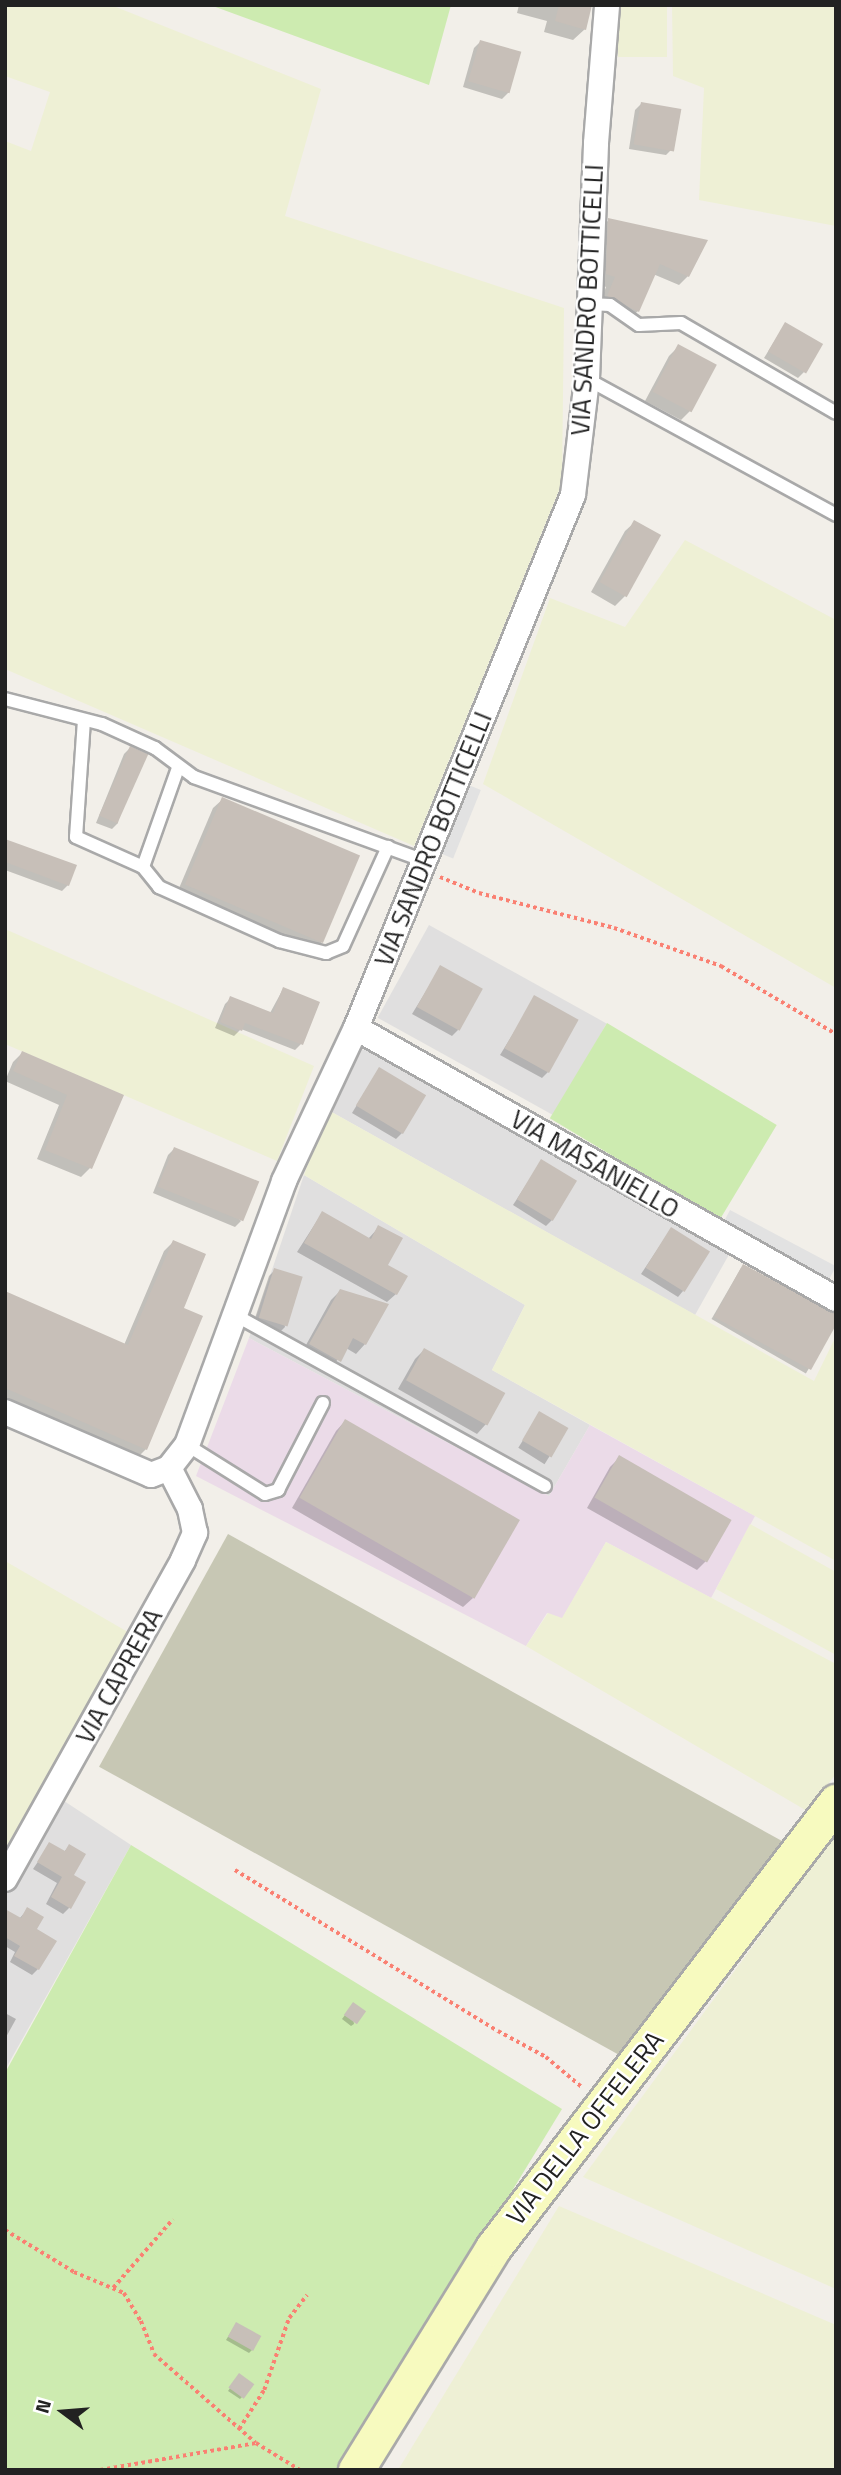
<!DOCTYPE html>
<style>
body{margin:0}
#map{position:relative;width:841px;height:2475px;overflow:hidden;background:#f2efe9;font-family:"Titillium Web",sans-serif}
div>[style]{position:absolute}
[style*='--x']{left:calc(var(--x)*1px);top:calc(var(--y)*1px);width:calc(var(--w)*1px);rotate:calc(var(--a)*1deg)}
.residential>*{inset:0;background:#e0dfdf;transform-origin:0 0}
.industrial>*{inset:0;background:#ebdbe8}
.construction>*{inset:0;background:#c7c7b4;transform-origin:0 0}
.farmland>*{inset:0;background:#eef0d5;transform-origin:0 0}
.grass>*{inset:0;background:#cdebb0;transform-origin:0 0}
.parking>*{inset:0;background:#e2e2e2;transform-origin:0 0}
.shadow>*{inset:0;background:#0003;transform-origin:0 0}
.building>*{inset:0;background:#c7bfb8;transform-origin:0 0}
.path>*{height:3.5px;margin-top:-1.75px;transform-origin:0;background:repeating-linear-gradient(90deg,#fa8072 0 3.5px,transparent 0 7px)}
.roads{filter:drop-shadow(2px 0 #a9a9a9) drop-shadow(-2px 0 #a9a9a9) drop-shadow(0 2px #a9a9a9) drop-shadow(0 -2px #a9a9a9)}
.lane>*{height:12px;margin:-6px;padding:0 6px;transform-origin:6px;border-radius:6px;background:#fff}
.street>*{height:24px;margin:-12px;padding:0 12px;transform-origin:12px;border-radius:12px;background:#fff}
.secondary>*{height:35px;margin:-17.5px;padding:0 17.5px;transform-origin:17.5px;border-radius:17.5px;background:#f7fabf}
span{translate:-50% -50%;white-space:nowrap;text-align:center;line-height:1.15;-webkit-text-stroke:5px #fff;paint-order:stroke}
.street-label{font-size:26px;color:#222}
.frame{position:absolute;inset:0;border:7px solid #222;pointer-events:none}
.north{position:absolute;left:28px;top:2377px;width:70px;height:70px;-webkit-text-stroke:5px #fff;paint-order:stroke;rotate:286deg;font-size:19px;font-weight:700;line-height:28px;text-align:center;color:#222}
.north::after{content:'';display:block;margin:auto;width:24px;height:32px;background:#222;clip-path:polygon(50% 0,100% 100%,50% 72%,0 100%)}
</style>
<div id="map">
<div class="residential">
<i style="left:429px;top:925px;width:203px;height:106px;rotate:29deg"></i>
<i style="clip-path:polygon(369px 1049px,731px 1251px,695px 1315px,328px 1110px,359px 1050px)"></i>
<i style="clip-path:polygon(304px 1175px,525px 1305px,492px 1370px,590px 1425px,549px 1496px,249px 1338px)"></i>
<i style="clip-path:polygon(58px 1797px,131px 1845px,5px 2070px,5px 1894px)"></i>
</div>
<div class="industrial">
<i style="clip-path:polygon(249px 1338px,549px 1496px,590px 1425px,755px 1516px,711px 1598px,606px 1542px,562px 1619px,547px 1613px,526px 1646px,196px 1476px)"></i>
</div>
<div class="construction">
<i style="left:228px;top:1534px;width:634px;height:266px;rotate:29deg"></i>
</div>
<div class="farmland">
<i style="clip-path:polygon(5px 5px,111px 5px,321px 89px,285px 216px,564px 308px,562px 483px,414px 846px,5px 669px,5px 141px,31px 151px,50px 92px,5px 76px)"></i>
<i style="left:618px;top:5px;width:49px;height:52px"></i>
<i style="clip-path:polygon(672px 5px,836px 5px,836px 226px,699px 200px,704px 88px,673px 76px)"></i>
<i style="clip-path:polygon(685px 540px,836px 620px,836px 988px,483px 784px,550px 598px,625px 627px)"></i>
<i style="clip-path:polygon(5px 929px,314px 1066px,277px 1161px,5px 1044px)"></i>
<i style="clip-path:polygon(328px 1110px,814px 1381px,836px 1336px,836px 1561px,492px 1370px,525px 1305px,304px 1175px)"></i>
<i style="clip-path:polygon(750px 1524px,836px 1572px,836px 1655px,716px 1589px)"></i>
<i style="clip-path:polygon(606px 1542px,836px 1664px,836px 1774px,807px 1811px,526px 1646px,548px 1613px,562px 1618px)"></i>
<i style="clip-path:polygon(5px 1561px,133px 1635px,5px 1854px)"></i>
<i style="clip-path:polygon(836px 1833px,836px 2289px,583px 2177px)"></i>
<i style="clip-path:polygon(559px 2206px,836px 2325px,836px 2470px,398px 2470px)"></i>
</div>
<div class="grass">
<i style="clip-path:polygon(210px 5px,451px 5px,429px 85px)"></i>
<i style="left:607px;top:1023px;width:198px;height:111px;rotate:31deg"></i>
<i style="clip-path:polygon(131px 1845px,562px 2109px,342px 2470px,5px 2470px,5px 2073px)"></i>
</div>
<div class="parking">
<i style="left:466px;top:784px;width:16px;height:74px;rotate:22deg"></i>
<i style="left:730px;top:1210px;width:120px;height:16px;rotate:28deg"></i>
</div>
<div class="shadow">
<i style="clip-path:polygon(519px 5px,591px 5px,585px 29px,573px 40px,544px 32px,547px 21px,517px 13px)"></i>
<i style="clip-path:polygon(480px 42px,519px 54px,508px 93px,502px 99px,463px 87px,474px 48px)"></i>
<i style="clip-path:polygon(641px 104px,672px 149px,666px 155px,629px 149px,635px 110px)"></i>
<i style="clip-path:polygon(609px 220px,688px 276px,679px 285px,653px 274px,638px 311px,628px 320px,599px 306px,606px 287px,597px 283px,599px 229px)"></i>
<i style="clip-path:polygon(785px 324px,804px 372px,798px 378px,764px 358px)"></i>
<i style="clip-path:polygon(679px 346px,690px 411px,681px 420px,645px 401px,669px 356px)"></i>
<i style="clip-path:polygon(635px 522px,625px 596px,615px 606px,591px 592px,625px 531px)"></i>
<i style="clip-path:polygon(130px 748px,118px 823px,112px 829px,96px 823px,124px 754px)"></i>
<i style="clip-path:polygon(223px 799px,322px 942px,313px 951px,177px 893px,213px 808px)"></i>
<i style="clip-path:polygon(5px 841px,68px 885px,62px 891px,5px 870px)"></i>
<i style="clip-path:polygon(441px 967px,458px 1030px,452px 1036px,412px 1014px)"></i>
<i style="clip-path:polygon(283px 989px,301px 1044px,295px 1050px,241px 1029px,234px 1036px,215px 1028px,225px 1004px,231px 998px,270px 1013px)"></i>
<i style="clip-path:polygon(535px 998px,548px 1072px,542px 1078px,500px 1055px)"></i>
<i style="clip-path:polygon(22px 1053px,121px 1096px,90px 1168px,81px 1177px,37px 1159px,59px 1105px,5px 1081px,13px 1062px)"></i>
<i style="clip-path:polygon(379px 1069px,402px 1133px,396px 1139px,352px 1113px)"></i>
<i style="clip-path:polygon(174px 1149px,241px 1221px,235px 1227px,153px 1193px,168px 1155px)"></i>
<i style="clip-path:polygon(541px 1162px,552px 1220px,546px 1226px,513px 1205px)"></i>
<i style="clip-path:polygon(322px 1213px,368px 1239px,379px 1227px,386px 1265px,396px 1294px,387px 1302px,297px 1252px)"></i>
<i style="clip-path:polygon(671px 1229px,683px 1291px,678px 1297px,641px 1274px)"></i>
<i style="clip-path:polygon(173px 1242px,182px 1309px,146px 1449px,137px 1458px,5px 1401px,5px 1293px,124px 1345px,164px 1251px)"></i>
<i style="left:741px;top:1268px;width:109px;height:59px;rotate:30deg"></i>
<i style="clip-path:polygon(275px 1270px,285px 1327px,279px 1333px,253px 1324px,269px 1276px)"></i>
<i style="clip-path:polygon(340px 1291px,365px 1344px,356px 1354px,346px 1348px,330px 1370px,301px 1354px,331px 1300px)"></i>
<i style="clip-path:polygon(424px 1350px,486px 1424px,477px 1434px,398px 1389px,415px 1359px)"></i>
<i style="left:540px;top:1413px;width:31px;height:41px;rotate:32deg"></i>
<i style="clip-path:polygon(345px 1421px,473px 1598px,463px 1607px,292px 1508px,336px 1431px)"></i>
<i style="clip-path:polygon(620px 1457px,706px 1561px,697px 1570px,587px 1508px,610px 1467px)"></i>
<i style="clip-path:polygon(50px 1844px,64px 1852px,69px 1846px,72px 1876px,69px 1908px,63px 1914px,46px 1904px,57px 1883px,33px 1869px)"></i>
<i style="clip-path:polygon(27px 1910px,38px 1969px,32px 1975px,10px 1962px,15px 1952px,5px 1946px,5px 1917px,19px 1919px)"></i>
<i style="clip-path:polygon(351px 2007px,354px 2024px,351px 2026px,342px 2019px)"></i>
<i style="clip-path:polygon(5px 2013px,16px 2019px,5px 2039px)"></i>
<i style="clip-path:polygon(234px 2327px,252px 2350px,249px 2353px,226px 2340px)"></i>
<i style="clip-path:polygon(237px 2378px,242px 2397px,240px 2399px,228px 2391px)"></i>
</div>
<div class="building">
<i style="clip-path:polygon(559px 5px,592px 5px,586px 30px,555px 21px)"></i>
<i style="left:480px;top:40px;width:43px;height:43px;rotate:16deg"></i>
<i style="left:641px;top:102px;width:41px;height:43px;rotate:10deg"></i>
<i style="clip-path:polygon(608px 218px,708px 240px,689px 277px,660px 264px,639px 312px,607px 296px,615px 277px,606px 274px)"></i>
<i style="left:785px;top:322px;width:44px;height:34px;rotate:30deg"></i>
<i style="left:678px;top:344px;width:44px;height:54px;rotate:28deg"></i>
<i style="left:634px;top:520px;width:31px;height:71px;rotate:29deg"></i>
<i style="left:130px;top:746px;width:20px;height:76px;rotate:24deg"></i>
<i style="left:222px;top:797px;width:150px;height:95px;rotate:23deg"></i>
<i style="clip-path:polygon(5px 839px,77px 865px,69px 886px,5px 862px)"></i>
<i style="left:440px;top:965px;width:49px;height:48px;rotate:29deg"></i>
<i style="clip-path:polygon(283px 987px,320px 1002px,303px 1045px,245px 1023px,242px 1031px,220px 1022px,230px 996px,273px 1013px)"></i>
<i style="left:534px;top:995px;width:51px;height:61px;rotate:29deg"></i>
<i style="clip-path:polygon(22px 1051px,124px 1095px,92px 1169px,45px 1150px,67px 1095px,13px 1071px)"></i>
<i style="left:379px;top:1067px;width:55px;height:45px;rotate:31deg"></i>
<i style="left:174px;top:1147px;width:92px;height:43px;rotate:22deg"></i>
<i style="left:541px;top:1159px;width:42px;height:47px;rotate:31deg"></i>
<i style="clip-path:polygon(322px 1211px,371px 1239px,378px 1225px,403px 1238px,388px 1265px,408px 1276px,397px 1295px,304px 1243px)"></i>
<i style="left:671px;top:1227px;width:46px;height:48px;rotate:32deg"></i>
<i style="clip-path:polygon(173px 1240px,206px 1254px,184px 1308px,203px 1316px,147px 1450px,5px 1388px,5px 1291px,128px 1345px)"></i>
<i style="clip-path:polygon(743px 1264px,836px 1314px,836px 1325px,811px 1370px,714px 1317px)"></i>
<i style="left:274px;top:1268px;width:30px;height:52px;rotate:17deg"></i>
<i style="clip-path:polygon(340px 1289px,389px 1304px,366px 1345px,353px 1338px,341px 1362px,309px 1344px)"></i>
<i style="left:424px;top:1348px;width:93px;height:37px;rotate:29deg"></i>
<i style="left:539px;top:1411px;width:34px;height:34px;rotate:30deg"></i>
<i style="left:345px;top:1419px;width:202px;height:91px;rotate:30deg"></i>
<i style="left:619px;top:1455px;width:130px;height:49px;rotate:30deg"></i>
<i style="clip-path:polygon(49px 1842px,65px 1851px,69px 1844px,86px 1854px,74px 1875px,86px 1882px,71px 1909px,51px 1897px,62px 1877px,37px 1862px)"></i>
<i style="clip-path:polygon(27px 1907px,44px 1917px,37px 1929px,57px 1941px,39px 1970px,14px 1956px,20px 1946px,5px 1937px,5px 1909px,21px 1918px)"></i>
<i style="left:353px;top:2002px;width:16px;height:16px;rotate:35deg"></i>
<i style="left:236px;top:2322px;width:29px;height:17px;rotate:29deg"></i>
<i style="left:239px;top:2373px;width:19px;height:18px;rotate:36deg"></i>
</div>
<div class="path">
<i style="--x:440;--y:877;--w:42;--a:22.3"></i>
<i style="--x:479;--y:893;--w:139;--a:14.5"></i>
<i style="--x:614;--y:928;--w:114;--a:19.6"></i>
<i style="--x:721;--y:966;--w:134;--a:30.6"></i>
<i style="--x:235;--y:1870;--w:308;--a:31.5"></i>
<i style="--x:498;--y:2031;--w:55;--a:28.4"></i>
<i style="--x:546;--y:2057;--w:48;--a:40"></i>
<i style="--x:5;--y:2230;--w:81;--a:31.3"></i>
<i style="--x:74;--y:2272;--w:54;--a:22.8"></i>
<i style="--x:124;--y:2293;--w:33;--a:59"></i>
<i style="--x:141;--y:2321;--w:35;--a:68"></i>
<i style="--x:154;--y:2354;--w:135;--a:41.1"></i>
<i style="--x:113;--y:2288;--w:91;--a:-49"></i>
<i style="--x:239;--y:2429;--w:46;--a:-57.3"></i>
<i style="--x:264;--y:2390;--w:76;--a:-70.9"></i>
<i style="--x:289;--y:2318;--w:29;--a:-52"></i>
<i style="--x:100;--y:2470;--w:158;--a:-9.8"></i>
<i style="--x:256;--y:2443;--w:52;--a:31.5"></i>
</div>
<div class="roads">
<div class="lane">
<i style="--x:589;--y:304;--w:21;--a:3"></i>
<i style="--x:610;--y:305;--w:35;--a:35"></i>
<i style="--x:639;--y:325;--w:42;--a:-2.7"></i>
<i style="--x:681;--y:323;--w:179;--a:30.1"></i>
<i style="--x:587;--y:379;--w:284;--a:28.6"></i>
<i style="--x:5;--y:699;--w:100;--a:14.5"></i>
<i style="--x:102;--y:724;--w:58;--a:24.4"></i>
<i style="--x:155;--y:748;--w:49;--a:36.6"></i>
<i style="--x:194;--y:777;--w:246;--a:20"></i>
<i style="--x:84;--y:720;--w:117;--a:93.9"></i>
<i style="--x:76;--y:837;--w:73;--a:24.1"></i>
<i style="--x:178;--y:768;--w:105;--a:109.5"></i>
<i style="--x:143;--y:867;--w:26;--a:51"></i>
<i style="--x:159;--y:887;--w:132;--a:24.2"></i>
<i style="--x:279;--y:941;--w:49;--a:14.3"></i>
<i style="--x:326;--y:953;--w:18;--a:-22"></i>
<i style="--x:343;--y:946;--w:109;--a:-65.6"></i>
<i style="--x:235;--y:1315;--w:354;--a:28.9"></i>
<i style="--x:187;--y:1445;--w:92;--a:32.1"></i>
<i style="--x:265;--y:1494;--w:14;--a:-17"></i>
<i style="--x:278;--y:1490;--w:98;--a:-62.7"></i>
</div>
<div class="street">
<i style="--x:356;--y:1028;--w:551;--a:29.45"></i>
<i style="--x:5;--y:1412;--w:159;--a:23.3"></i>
<i style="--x:151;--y:1475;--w:19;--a:-21"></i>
<i style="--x:169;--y:1468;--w:29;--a:-52"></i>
<i style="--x:187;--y:1445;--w:281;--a:-69.8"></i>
<i style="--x:284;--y:1181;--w:169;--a:-64.8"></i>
<i style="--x:356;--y:1028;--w:575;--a:-67.85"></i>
<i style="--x:573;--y:495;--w:117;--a:-83.1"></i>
<i style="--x:587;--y:379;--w:236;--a:-87.8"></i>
<i style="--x:596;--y:143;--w:138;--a:-85.4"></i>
<i style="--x:5;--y:1879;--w:365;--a:-60.8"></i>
<i style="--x:183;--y:1560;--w:30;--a:-66"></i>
<i style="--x:195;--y:1533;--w:25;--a:-102"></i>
<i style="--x:190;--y:1509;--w:46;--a:-117.1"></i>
</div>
<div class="secondary">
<i style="--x:356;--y:2470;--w:261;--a:-58.3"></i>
<i style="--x:493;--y:2248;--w:563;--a:-52.44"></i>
</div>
</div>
<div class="street-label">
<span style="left:587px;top:300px;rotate:-87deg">VIA SANDRO BOTTICELLI</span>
<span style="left:433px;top:839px;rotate:-68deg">VIA SANDRO BOTTICELLI</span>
<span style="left:595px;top:1164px;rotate:30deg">VIA MASANIELLO</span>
<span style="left:119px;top:1676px;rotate:-61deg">VIA CAPRERA</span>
<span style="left:585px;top:2128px;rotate:-52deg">VIA DELLA OFFELERA</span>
</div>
<div class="frame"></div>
<div class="north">N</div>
</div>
